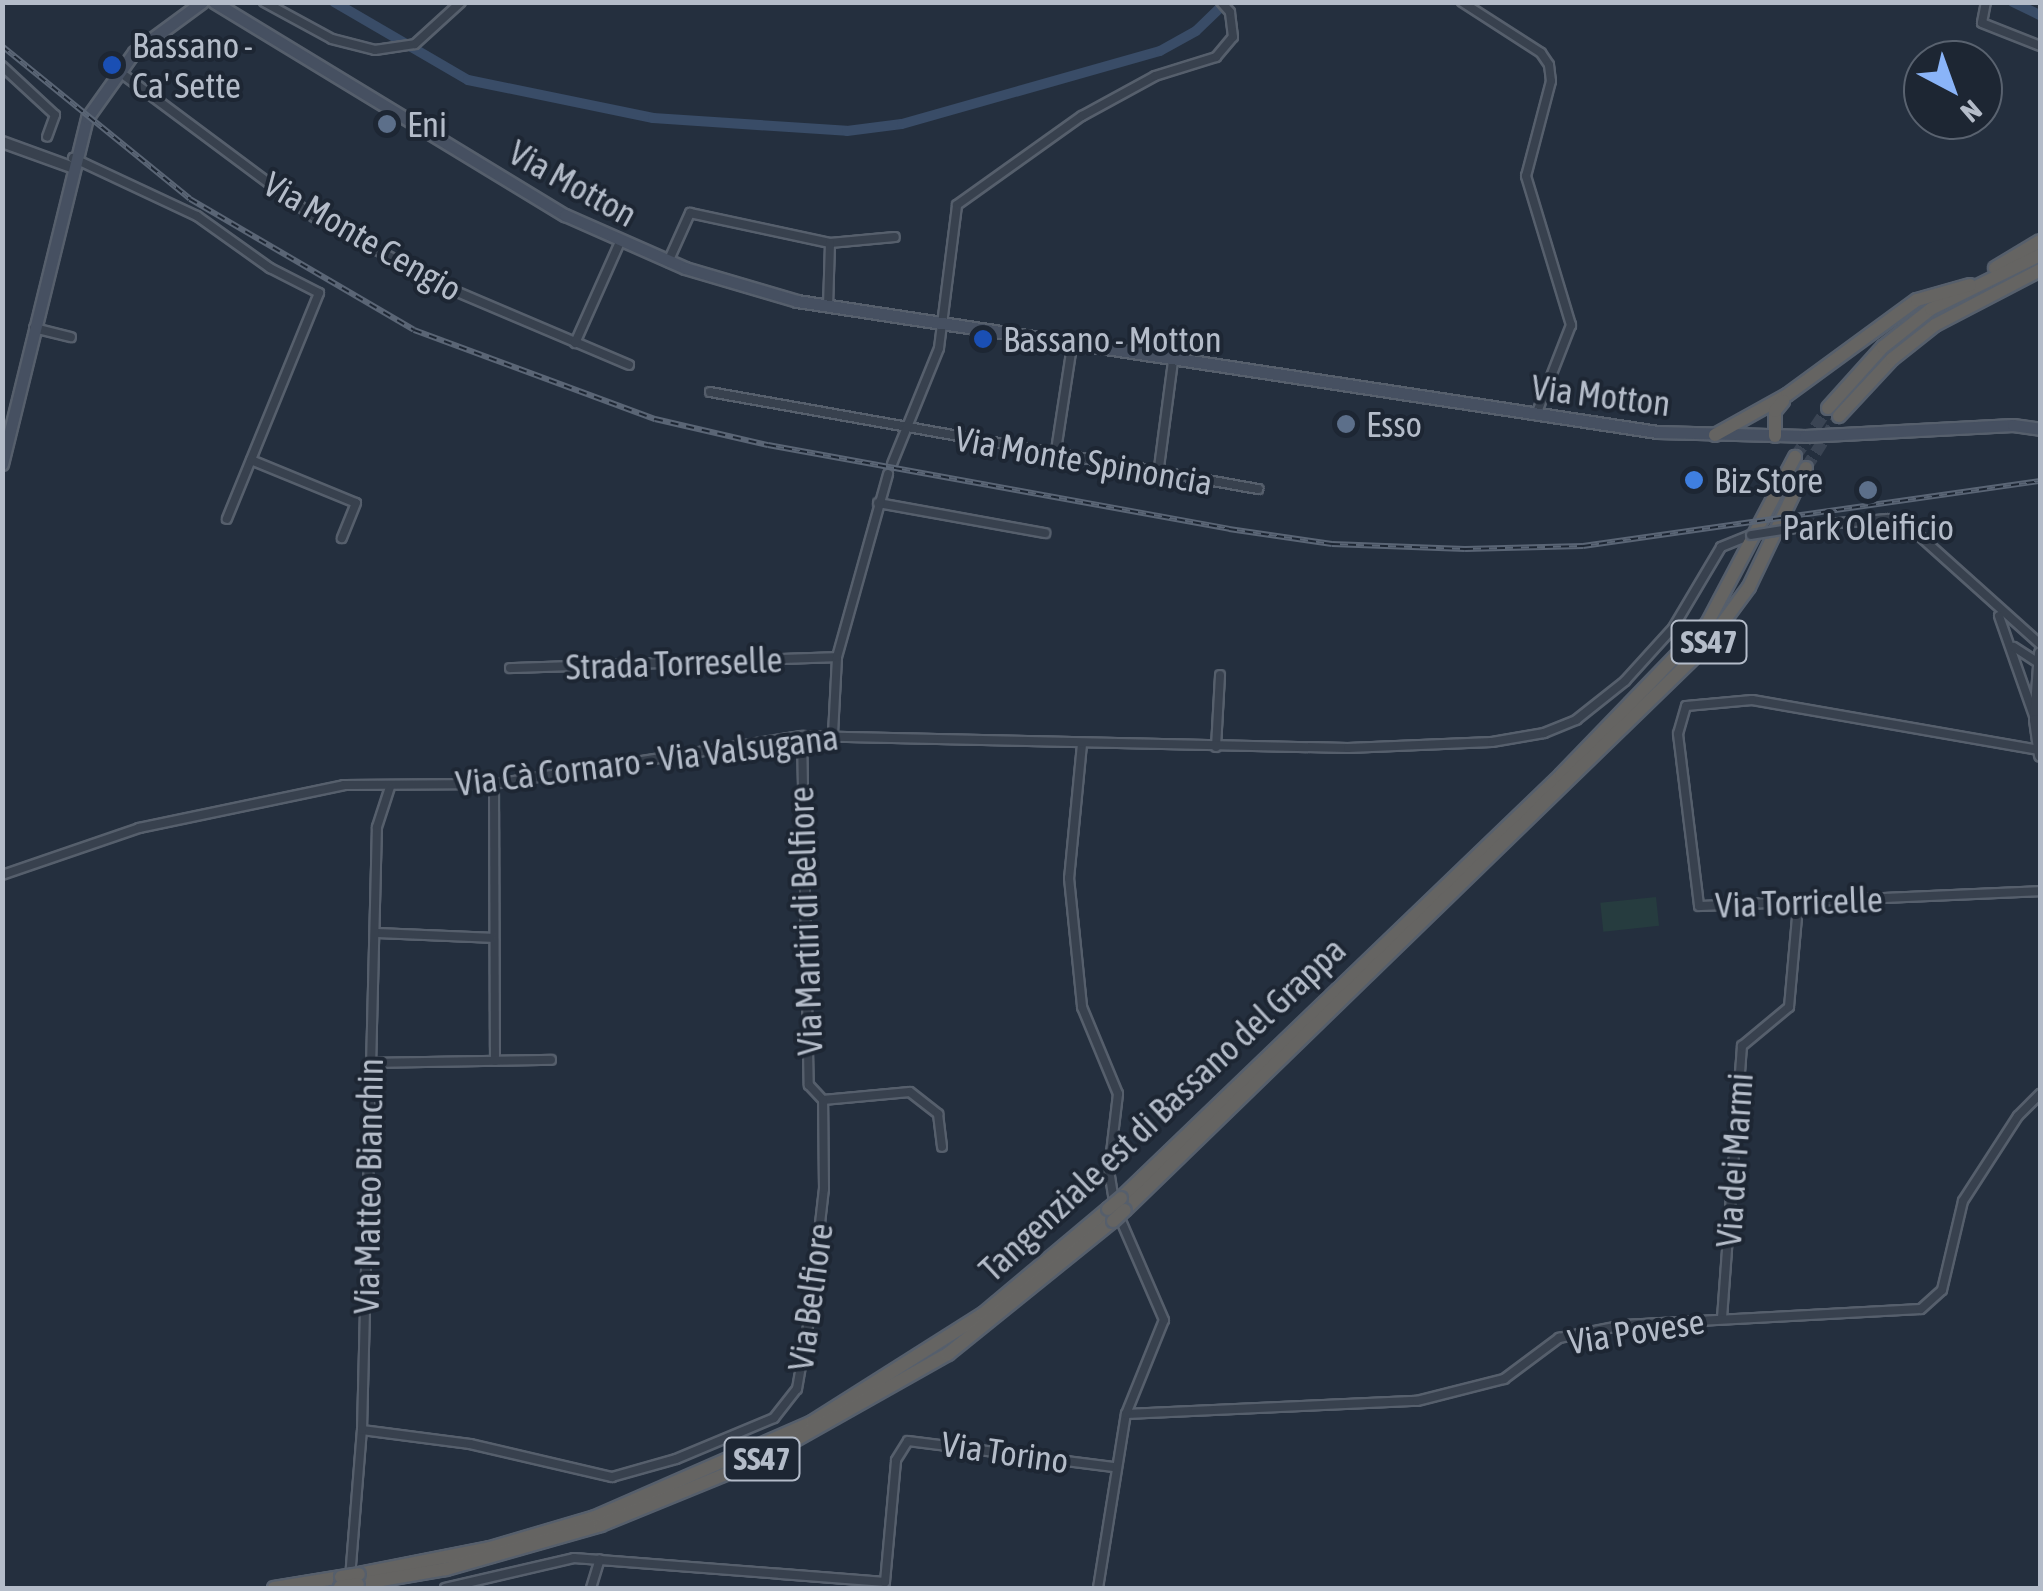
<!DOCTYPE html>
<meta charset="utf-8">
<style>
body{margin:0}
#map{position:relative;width:2043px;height:1591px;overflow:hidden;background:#242f3e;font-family:"Asap Condensed",sans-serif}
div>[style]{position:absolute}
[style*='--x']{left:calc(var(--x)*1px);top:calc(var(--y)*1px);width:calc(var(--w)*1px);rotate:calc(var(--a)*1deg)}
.green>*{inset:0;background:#263c3f;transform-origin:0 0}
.canal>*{height:10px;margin:-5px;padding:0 5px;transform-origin:5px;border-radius:5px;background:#394c67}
.trunk-tunnel>*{height:12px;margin-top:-6px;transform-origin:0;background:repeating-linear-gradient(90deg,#3a4453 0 12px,transparent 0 18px)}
.roads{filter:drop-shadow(2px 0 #565f6c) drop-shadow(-2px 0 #565f6c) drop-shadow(0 2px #565f6c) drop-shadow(0 -2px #565f6c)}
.minor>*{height:8px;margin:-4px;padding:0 4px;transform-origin:4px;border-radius:4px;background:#38414e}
.tertiary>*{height:10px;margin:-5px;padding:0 5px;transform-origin:5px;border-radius:5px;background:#38414e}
.secondary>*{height:11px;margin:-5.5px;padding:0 5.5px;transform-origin:5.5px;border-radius:5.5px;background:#465061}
.trunk>*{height:12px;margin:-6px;padding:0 6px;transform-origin:6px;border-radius:6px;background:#656462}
.rail>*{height:6px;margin-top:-3px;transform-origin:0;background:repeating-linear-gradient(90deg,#1d2633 0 8px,#5a6575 0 16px);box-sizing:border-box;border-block:2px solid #5a6575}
.bridges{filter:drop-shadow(2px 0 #565f6c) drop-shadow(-2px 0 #565f6c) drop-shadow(0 2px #565f6c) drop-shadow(0 -2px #565f6c)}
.minor-bridge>*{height:8px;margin:-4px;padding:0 4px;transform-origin:4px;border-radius:4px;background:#38414e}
.trunk-bridge>*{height:12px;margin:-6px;padding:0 6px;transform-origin:6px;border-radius:6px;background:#656462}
.dots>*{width:28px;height:28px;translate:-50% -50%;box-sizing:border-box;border:5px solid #1d2633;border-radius:50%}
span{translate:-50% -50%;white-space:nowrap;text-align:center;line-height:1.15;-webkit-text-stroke:8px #1d2633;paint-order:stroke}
.shield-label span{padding:2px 8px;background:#1d2633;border:2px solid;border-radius:8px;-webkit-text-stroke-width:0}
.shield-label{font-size:32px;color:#b4bcc9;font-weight:700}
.poi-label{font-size:35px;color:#b4bcc9}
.left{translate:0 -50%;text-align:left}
.street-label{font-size:35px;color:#b4bcc9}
.frame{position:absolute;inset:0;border:5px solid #b4bcc9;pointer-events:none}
.north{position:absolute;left:1903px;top:40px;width:100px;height:100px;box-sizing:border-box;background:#1d2633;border:2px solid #59626f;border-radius:50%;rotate:139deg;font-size:28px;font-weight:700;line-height:40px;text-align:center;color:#b4bcc9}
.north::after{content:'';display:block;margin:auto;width:35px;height:45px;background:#8ab4f8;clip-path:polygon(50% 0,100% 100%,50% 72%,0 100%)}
</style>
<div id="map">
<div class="green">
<i style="left:1656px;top:897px;width:29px;height:56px;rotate:84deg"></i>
</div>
<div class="canal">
<i style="--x:334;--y:2;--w:155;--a:30.2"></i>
<i style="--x:468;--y:80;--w:189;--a:11.6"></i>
<i style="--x:653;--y:118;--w:194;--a:3.8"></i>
<i style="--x:847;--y:131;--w:55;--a:-7.3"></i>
<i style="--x:902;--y:124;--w:268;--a:-15.8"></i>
<i style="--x:1160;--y:51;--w:41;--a:-29.1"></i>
<i style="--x:1196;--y:31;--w:42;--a:-44"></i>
<i style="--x:2013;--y:2;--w:30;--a:26"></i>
</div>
<div class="trunk-tunnel">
<i style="--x:1795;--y:457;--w:59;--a:-56"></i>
<i style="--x:1806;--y:468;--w:62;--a:-57.6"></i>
</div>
<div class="roads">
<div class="minor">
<i style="--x:264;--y:2;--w:77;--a:28.6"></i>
<i style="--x:332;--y:39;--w:44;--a:14.3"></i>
<i style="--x:375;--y:50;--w:40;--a:-8.5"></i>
<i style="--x:415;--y:44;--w:62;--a:-42.4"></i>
<i style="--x:1462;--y:2;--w:94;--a:32.8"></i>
<i style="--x:1541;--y:53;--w:14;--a:56"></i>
<i style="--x:1549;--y:65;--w:16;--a:83"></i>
<i style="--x:1551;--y:81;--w:98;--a:104.7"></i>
<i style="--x:1526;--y:176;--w:156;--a:73.2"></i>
<i style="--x:1571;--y:325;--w:97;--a:111.3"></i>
<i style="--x:1986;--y:2;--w:21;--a:101"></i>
<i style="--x:1982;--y:23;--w:62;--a:21.6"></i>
<i style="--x:2;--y:66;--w:72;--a:42.8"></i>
<i style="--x:55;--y:115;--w:23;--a:110"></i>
<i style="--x:117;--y:70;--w:246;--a:36.7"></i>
<i style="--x:314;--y:217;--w:159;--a:27.7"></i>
<i style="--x:455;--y:291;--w:189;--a:23"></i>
<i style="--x:73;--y:158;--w:137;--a:25.1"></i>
<i style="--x:197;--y:216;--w:90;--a:35.5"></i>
<i style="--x:270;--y:268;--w:55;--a:27"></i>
<i style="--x:319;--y:293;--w:244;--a:112.2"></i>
<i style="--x:668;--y:262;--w:54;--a:-65.8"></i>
<i style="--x:690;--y:213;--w:143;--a:12.1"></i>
<i style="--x:830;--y:243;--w:65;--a:-5.3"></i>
<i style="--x:828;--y:307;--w:64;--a:-88.2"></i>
<i style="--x:34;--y:328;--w:38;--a:14"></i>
<i style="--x:575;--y:343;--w:111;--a:-66"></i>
<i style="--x:710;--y:392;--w:557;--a:10.04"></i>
<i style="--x:1055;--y:457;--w:112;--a:-81.3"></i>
<i style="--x:251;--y:460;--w:113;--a:22.3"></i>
<i style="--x:356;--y:503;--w:38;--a:112"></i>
<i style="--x:892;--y:464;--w:125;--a:-67.9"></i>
<i style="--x:939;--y:348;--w:144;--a:-82.8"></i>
<i style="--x:957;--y:205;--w:153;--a:-35.5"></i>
<i style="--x:1082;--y:116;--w:83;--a:-28.7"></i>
<i style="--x:1155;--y:76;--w:64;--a:-17.3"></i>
<i style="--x:1216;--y:57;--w:26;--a:-50"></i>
<i style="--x:1233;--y:37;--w:25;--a:-97"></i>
<i style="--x:1230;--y:12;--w:13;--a:-132"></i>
<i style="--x:1158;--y:475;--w:115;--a:-82.5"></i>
<i style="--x:878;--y:503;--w:170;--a:10.2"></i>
<i style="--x:1815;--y:525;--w:73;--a:-4.7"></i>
<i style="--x:1888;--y:519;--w:27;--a:24"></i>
<i style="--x:1913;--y:530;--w:171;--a:41.9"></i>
<i style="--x:1999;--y:616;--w:106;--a:70.7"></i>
<i style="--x:2014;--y:647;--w:30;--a:33"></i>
<i style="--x:510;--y:668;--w:327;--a:-1.9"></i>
<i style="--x:833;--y:734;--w:77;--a:-87"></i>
<i style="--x:837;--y:657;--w:190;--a:-74.4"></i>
<i style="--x:802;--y:736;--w:349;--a:88.9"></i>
<i style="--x:809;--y:1085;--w:21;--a:47"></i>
<i style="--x:1082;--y:744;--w:135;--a:95.5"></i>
<i style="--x:1069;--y:878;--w:130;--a:84.2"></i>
<i style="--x:1082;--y:1007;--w:94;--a:67.5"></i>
<i style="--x:1118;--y:1094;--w:77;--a:96.8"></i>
<i style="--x:1109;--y:1170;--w:33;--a:81"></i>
<i style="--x:1216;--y:747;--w:72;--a:-86.8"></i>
<i style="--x:2039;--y:750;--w:291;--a:-170.1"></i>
<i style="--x:1752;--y:700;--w:66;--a:174.8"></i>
<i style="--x:1686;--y:706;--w:29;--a:106"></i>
<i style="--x:1678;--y:734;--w:173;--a:83"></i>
<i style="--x:1699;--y:906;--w:341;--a:-2.5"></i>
<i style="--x:494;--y:784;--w:277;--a:89.8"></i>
<i style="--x:2;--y:875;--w:145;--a:-18.9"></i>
<i style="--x:139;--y:828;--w:209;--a:-11.8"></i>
<i style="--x:344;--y:785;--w:150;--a:-0.4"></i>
<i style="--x:494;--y:784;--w:312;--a:-8.9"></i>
<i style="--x:802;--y:736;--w:546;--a:1.26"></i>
<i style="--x:1348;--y:748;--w:144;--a:-2.4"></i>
<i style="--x:1492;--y:742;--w:53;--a:-9.8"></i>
<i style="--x:1544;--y:733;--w:35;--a:-22"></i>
<i style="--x:1576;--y:720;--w:63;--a:-38.5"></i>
<i style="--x:1625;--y:681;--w:72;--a:-47.8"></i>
<i style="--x:1673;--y:628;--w:94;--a:-59.3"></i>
<i style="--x:1721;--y:547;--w:32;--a:-22"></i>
<i style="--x:375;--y:933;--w:117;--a:2.4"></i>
<i style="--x:372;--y:1063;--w:179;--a:-1"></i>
<i style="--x:823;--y:1100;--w:87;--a:-5.3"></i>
<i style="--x:910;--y:1092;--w:36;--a:38"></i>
<i style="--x:938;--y:1114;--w:33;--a:83"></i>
<i style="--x:1722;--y:1318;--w:273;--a:-85.8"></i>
<i style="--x:1742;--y:1046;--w:61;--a:-39.7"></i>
<i style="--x:1789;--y:1007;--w:101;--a:-84.9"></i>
<i style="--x:1126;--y:1414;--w:291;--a:-2.6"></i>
<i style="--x:1417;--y:1401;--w:90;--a:-14.2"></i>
<i style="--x:1504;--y:1379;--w:69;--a:-36.7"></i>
<i style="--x:1559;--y:1338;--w:66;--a:-11.3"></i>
<i style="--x:1624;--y:1325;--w:297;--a:-3.1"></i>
<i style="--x:1921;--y:1309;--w:28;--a:-42"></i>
<i style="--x:1942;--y:1290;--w:91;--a:-76.7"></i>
<i style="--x:1963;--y:1201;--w:101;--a:-57.1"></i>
<i style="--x:2018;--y:1116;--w:31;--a:-45"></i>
<i style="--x:362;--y:1430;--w:109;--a:7.4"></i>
<i style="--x:470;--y:1444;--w:146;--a:13.1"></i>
<i style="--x:612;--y:1477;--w:66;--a:-15.7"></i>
<i style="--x:676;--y:1459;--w:106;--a:-22.7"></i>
<i style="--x:774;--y:1418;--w:37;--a:-52"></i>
<i style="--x:797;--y:1389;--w:70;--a:-80.1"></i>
<i style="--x:809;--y:1320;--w:132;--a:-83.5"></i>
<i style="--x:824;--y:1189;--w:89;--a:-90.6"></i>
<i style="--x:350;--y:1578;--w:148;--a:-85.4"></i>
<i style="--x:362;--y:1430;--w:603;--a:-88.58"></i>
<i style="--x:377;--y:827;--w:42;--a:-72"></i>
<i style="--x:445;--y:1588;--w:132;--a:-13.1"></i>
<i style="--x:574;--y:1558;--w:312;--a:4.4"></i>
<i style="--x:885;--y:1582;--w:122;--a:-84.8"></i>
<i style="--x:896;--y:1460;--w:22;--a:-58"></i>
<i style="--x:908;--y:1441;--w:209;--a:7.2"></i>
<i style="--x:591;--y:1588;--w:30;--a:-73"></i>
<i style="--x:1098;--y:1588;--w:176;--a:-80.9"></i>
<i style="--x:1126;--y:1414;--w:101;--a:-68"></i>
<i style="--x:1164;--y:1320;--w:113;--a:-113.4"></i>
</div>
<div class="tertiary">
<i style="--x:2;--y:142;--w:73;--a:19.9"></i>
<i style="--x:2040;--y:653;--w:67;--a:94.3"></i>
<i style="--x:2035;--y:720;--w:36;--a:82"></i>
</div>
<div class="secondary">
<i style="--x:214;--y:2;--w:411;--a:31.3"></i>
<i style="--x:565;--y:215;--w:131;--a:23.8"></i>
<i style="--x:685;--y:268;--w:117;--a:16.4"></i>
<i style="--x:797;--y:301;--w:870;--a:8.66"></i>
<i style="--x:1657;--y:432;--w:148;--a:1.5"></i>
<i style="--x:1805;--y:436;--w:208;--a:-3"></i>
<i style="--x:2013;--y:425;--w:27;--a:8"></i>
<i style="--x:2;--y:464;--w:356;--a:-76.2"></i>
<i style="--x:87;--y:118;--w:81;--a:-54.5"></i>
<i style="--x:134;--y:52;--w:84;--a:-36.3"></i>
</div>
<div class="trunk">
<i style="--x:1995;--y:268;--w:52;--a:-31"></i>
<i style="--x:1828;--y:408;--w:82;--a:-48"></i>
<i style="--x:1883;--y:347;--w:61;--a:-38.4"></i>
<i style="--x:1931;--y:309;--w:122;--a:-26.4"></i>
<i style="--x:1839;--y:416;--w:78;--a:-47.1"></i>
<i style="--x:1892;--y:359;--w:55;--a:-38.3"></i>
<i style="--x:1935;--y:325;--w:119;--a:-27.6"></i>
<i style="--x:1715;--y:435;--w:82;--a:-29.1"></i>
<i style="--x:1787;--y:395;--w:161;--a:-36.2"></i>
<i style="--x:1917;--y:300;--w:55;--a:-15.8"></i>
<i style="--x:1775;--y:436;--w:25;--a:-90"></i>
<i style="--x:1775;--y:411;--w:13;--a:-51"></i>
<i style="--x:1121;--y:1198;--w:610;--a:-43.87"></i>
<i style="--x:1561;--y:775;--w:210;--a:-46"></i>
<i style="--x:1707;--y:624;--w:189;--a:-62.2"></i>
<i style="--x:1125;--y:1210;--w:807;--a:-44.15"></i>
<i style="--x:1704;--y:648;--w:76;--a:-53.6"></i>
<i style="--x:1749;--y:587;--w:132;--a:-64.4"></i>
<i style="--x:359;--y:1574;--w:134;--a:-11.2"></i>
<i style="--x:490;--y:1548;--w:109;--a:-16.4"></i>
<i style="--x:595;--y:1517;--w:237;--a:-23.6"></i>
<i style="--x:812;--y:1422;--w:202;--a:-32.3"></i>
<i style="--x:983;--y:1314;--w:163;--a:-40"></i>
<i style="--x:358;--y:1584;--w:89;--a:-9.7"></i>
<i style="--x:446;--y:1569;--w:161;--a:-15.8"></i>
<i style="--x:601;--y:1525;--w:170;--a:-22.2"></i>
<i style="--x:758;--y:1461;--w:218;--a:-29.4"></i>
<i style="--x:948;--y:1354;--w:212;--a:-38.9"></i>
<i style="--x:274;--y:1588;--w:68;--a:-9.3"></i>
</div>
</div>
<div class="rail">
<i style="--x:2;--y:46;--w:242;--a:39.1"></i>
<i style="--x:190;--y:199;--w:259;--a:30.3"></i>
<i style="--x:414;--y:330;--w:257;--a:20.3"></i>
<i style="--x:655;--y:419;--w:116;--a:13"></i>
<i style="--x:768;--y:445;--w:469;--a:10.3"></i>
<i style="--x:1229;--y:529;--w:104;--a:8.3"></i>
<i style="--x:1332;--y:544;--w:133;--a:2.2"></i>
<i style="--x:1465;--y:549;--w:118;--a:-1.5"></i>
<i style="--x:1583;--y:546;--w:462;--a:-8.1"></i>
</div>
<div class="bridges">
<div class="minor-bridge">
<i style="--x:1751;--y:535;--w:65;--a:-8.9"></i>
</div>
<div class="trunk-bridge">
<i style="--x:1108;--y:1209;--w:17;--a:-40"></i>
<i style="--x:1113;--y:1221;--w:16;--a:-43"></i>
<i style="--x:341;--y:1577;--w:18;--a:-9"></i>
<i style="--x:340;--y:1587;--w:18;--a:-9"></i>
</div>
</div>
<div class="dots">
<i style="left:112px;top:65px;background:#1a4fb4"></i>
<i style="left:387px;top:124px;background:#5c6f8a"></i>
<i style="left:983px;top:339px;background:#1a4fb4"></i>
<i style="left:1346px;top:424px;background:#5c6f8a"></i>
<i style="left:1694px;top:480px;background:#3f7fe0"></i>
<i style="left:1868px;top:490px;background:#5c6f8a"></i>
</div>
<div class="shield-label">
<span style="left:1709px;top:642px">SS47</span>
<span style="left:762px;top:1459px">SS47</span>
</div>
<div class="poi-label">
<span class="left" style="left:132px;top:65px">Bassano -<br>Ca' Sette</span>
<span class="left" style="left:407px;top:124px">Eni</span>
<span class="left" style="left:1003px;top:339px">Bassano - Motton</span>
<span class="left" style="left:1366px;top:424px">Esso</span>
<span class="left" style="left:1714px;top:480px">Biz Store</span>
<span style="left:1868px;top:527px">Park Oleificio</span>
</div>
<div class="street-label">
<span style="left:573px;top:183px;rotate:29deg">Via Motton</span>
<span style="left:363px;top:236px;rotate:30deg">Via Monte Cengio</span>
<span style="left:1601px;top:395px;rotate:7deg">Via Motton</span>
<span style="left:1084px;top:460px;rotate:10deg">Via Monte Spinoncia</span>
<span style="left:674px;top:663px;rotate:-2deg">Strada Torreselle</span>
<span style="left:647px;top:760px;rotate:-7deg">Via Cà Cornaro - Via Valsugana</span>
<span style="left:1799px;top:902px;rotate:-2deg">Via Torricelle</span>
<span style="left:805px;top:921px;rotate:-92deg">Via Martiri di Belfiore</span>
<span style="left:1162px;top:1109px;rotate:-43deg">Tangenziale est di Bassano del Grappa</span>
<span style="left:1734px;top:1160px;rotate:-86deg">Via dei Marmi</span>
<span style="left:368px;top:1186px;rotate:-89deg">Via Matteo Bianchin</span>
<span style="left:810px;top:1297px;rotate:-82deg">Via Belfiore</span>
<span style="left:1636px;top:1331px;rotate:-9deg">Via Povese</span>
<span style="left:1005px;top:1452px;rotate:8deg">Via Torino</span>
</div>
<div class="frame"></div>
<div class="north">N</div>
</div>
